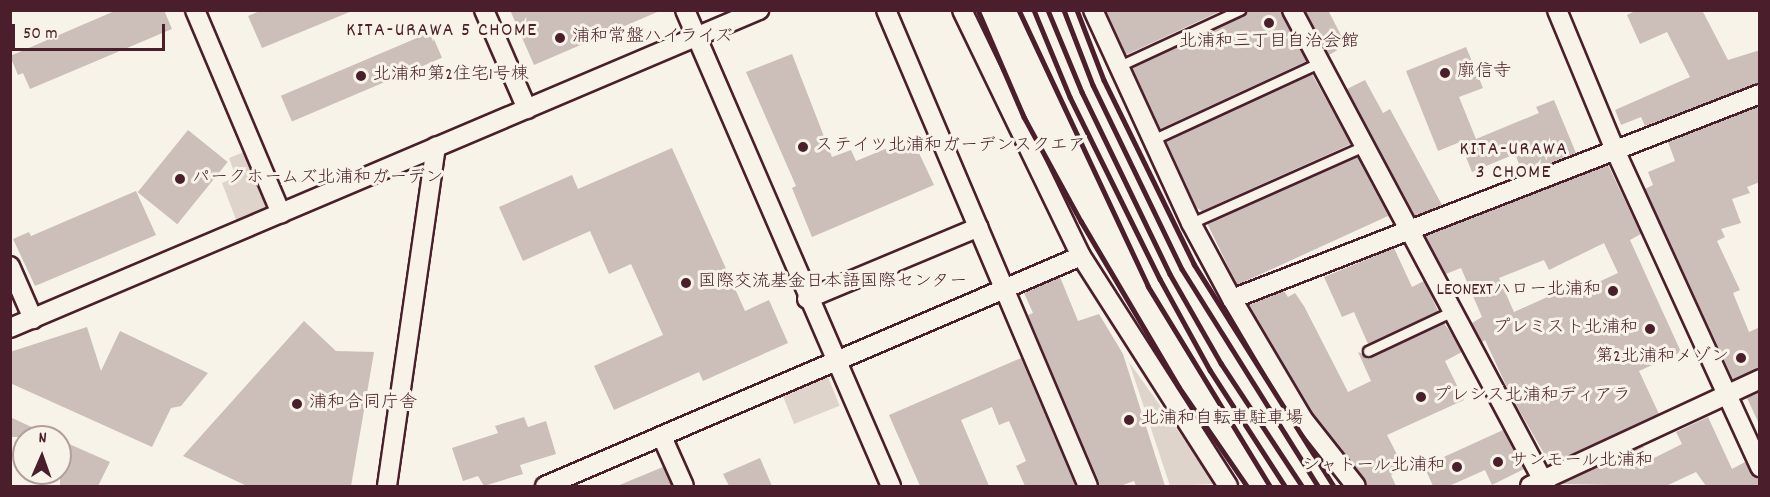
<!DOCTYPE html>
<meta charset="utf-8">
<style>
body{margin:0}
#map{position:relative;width:1770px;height:497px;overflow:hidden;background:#f7f3e8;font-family:Dekko,"Klee One",sans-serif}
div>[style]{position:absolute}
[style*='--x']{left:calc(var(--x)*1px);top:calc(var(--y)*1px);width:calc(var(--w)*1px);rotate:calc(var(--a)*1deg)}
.green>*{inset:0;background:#ded4cc;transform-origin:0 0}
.building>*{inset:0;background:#ccbfb9;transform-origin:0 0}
.roads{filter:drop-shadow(2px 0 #4a1f2b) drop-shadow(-2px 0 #4a1f2b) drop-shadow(0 2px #4a1f2b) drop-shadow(0 -2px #4a1f2b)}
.service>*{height:9px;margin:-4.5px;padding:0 4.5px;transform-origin:4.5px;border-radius:4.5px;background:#f7f3e8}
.minor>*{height:18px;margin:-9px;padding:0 9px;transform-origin:9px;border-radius:9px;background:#f7f3e8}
.rail>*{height:4.5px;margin:-2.25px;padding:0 2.25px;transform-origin:2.25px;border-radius:2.25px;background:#4a1f2b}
.dots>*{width:16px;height:16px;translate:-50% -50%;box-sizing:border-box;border:3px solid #f7f3e8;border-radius:50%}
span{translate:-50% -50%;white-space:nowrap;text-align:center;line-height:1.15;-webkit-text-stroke:6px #f7f3e8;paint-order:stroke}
.poi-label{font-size:18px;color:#4a1f2b}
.left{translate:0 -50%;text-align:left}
.right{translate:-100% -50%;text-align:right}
.neighbourhood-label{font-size:20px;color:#4a1f2b;letter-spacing:1.5px}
.frame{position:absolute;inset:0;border:12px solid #4a1f2b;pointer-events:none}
.north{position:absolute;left:12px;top:425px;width:60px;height:60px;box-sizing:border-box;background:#f7f3e8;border:2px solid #b29e9c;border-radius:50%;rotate:2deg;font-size:16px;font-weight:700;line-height:24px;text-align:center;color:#4a1f2b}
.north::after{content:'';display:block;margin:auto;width:21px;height:27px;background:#4a1f2b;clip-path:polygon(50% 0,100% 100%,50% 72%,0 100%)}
.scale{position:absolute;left:12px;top:24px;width:153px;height:27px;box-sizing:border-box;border:3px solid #4a1f2b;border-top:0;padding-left:8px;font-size:18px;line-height:21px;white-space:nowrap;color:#4a1f2b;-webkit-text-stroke:4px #f7f3e8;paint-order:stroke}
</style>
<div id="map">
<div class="green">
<i style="clip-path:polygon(244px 152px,267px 203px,264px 212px,237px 222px,222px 183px,236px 177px,229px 158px)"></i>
<i style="clip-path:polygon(1129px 362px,1216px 484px,1170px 486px)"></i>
<i style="left:828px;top:377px;width:31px;height:49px;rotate:68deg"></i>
</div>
<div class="building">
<i style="clip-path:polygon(117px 10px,164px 10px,172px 29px,30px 89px,23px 73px,18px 75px,10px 56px)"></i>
<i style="clip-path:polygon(262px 10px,352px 10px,352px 11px,262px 48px,248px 16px)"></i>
<i style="clip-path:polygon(510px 10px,662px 10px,534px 65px)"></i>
<i style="clip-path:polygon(1106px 10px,1223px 10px,1126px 55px)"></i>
<i style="clip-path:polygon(1247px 10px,1281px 10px,1307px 61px,1160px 129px,1132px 68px,1243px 16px)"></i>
<i style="clip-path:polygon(1305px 10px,1328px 10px,1346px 45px,1329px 55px)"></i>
<i style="clip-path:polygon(1637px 10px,1702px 10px,1728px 60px,1760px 50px,1760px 83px,1645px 126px,1641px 117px,1621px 125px,1615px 110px,1690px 77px,1667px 32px,1640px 44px,1627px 15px)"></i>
<i style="left:431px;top:32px;width:28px;height:163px;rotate:67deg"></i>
<i style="clip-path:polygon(1466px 47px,1483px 88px,1459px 97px,1476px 139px,1539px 113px,1536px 107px,1554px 100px,1576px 153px,1523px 174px,1515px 154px,1472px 172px,1460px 142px,1438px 151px,1406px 71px)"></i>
<i style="clip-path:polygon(792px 54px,832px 157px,851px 150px,856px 161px,912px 138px,934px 185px,812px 237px,792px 188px,796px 186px,746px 72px)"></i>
<i style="clip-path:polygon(1312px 74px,1351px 144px,1202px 211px,1197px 208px,1166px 141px)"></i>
<i style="clip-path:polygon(1365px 80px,1383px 113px,1390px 109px,1442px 205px,1415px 216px,1347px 89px)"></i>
<i style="clip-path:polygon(1760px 106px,1760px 182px,1747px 187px,1750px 193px,1732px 199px,1741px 223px,1721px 229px,1725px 237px,1717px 241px,1740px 290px,1733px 293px,1749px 332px,1760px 327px,1760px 368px,1733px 379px,1645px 189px,1653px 185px,1648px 172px,1675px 161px,1668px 142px)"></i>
<i style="left:188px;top:130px;width:51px;height:80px;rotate:39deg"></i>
<i style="clip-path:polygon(672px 148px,745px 311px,769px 300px,788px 343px,703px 381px,699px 372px,614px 410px,594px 366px,663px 335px,631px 264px,609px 274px,590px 231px,523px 261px,499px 207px,572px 175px,578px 189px)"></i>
<i style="clip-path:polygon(1357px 156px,1394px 224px,1388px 216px,1237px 285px,1207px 223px)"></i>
<i style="clip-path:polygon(evenodd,1608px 165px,1641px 234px,1630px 240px,1681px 352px,1639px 371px,1659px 414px,1550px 464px,1511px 396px,1485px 340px,1482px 342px,1472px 323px,1482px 317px,1461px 268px,1446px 274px,1425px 236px,1608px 165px,1604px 243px,1618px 273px,1568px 296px,1565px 289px,1514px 312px,1499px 278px,1544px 260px,1549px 270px,1604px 243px)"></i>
<i style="clip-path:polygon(136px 191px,156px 235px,35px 286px,13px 239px,29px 232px,31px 236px)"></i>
<i style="clip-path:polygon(1394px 248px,1412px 287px,1424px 281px,1438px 311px,1368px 344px,1354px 312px,1342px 317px,1324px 277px)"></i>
<i style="clip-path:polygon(1060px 277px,1078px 321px,1099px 314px,1123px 354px,1165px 486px,1136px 486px,1134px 481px,1120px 486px,1099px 486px,1028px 315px,1033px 313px,1024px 293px)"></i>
<i style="clip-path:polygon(1284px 291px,1288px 297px,1295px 293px,1304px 306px,1348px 392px,1371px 381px,1358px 352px,1371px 357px,1444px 323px,1451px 333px,1462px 352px,1445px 361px,1464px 400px,1387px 435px,1404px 468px,1391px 475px,1396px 486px,1367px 486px,1312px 413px,1248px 305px)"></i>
<i style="clip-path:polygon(304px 321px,336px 351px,374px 352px,351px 486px,247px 486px,183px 456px)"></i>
<i style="clip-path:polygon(87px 327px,101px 371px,120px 331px,208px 373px,181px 406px,171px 408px,152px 447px,10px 383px,10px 352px)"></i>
<i style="clip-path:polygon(1021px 358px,1076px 486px,1025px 486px,1016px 466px,1026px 461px,1009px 421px,999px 425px,992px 407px,961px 420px,989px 486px,920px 486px,889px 415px)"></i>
<i style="clip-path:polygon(1760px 392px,1760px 426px,1747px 398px)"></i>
<i style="clip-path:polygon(10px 417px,53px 437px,10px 437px)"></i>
<i style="clip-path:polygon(524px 417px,528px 427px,546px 421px,556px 454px,520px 465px,523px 474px,484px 486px,478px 476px,463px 481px,452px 448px,498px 433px,495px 426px)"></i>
<i style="clip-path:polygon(1708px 417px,1732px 469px,1745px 462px,1753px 476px,1760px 478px,1760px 486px,1706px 486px,1696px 472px,1666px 486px,1560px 484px,1643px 446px,1650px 460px,1682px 444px,1676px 432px)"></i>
<i style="clip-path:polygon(1503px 430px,1524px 469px,1492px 485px,1485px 470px,1449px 486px,1433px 486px,1424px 466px)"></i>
<i style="clip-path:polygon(60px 440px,110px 462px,98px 486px,60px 486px)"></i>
<i style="clip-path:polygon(760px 458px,772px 486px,729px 486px,723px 474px)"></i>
<i style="clip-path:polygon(663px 467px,672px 486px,617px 486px)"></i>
</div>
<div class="roads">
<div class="service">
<i style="--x:1117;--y:67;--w:136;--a:-24.9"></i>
<i style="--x:1152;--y:140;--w:184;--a:-24.8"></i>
<i style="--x:1191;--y:223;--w:187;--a:-24"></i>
<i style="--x:1368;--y:351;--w:92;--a:-25.2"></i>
</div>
<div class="minor">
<i style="--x:195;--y:10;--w:221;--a:67.1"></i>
<i style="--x:484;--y:10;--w:108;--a:66.5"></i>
<i style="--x:685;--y:10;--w:519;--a:66.6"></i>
<i style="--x:886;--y:10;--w:517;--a:67.01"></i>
<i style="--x:962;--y:10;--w:273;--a:64.2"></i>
<i style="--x:1081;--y:256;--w:273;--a:57.4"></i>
<i style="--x:1093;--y:10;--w:234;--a:65.3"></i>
<i style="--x:1191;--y:223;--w:86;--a:61.7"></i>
<i style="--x:1232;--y:299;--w:139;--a:59.4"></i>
<i style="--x:1303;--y:419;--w:85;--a:51.7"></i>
<i style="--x:1292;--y:10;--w:540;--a:61.92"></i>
<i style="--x:1557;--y:10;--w:152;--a:67.5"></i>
<i style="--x:1615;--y:150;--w:349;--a:65.4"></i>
<i style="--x:10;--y:266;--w:58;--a:66.5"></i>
<i style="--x:807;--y:299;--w:186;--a:-22.7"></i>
<i style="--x:1232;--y:299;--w:566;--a:-21.22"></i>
<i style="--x:10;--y:328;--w:814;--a:-23"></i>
<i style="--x:663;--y:439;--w:51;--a:65.9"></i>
<i style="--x:387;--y:486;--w:343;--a:-81.8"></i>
<i style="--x:545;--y:486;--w:583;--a:-23.22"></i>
<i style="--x:1530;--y:486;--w:254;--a:-24.9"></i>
</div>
</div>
<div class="rail">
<i style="--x:978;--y:10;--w:116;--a:66.7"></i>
<i style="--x:1024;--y:117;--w:119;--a:61.3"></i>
<i style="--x:1081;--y:221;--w:193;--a:59.4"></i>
<i style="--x:1179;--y:387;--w:120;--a:55.5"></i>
<i style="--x:1019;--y:10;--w:305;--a:64.9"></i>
<i style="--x:1148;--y:286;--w:234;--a:58.6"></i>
<i style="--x:1034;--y:10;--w:94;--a:67.5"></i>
<i style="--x:1070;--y:97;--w:203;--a:63.7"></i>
<i style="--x:1160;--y:279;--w:104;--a:61.2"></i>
<i style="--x:1210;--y:370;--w:138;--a:57.1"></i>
<i style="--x:1048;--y:10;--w:89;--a:67.5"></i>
<i style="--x:1082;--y:92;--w:202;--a:64.2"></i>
<i style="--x:1170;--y:274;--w:103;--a:60.2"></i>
<i style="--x:1221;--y:363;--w:147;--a:56.6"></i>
<i style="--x:1064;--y:10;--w:80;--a:68.9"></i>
<i style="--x:1093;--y:85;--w:204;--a:64.2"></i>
<i style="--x:1182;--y:269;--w:256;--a:57.9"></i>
<i style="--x:1077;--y:10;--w:75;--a:68.9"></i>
<i style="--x:1104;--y:80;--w:205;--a:63.9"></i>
<i style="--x:1194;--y:264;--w:262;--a:57.8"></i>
</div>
<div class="dots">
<i style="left:1269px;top:23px;background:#4a1f2b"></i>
<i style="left:560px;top:38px;background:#4a1f2b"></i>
<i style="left:1445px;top:73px;background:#4a1f2b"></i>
<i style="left:361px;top:76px;background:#4a1f2b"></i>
<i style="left:803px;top:147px;background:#4a1f2b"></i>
<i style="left:180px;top:179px;background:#4a1f2b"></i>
<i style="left:686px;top:283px;background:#4a1f2b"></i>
<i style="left:1613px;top:291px;background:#4a1f2b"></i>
<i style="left:1650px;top:329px;background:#4a1f2b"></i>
<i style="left:1741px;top:358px;background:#4a1f2b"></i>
<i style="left:1421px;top:397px;background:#4a1f2b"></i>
<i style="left:297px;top:404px;background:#4a1f2b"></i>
<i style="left:1129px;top:420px;background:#4a1f2b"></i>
<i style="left:1498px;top:462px;background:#4a1f2b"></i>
<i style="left:1457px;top:467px;background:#4a1f2b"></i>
</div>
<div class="poi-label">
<span class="left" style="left:572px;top:38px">浦和常盤ハイライズ</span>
<span style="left:1269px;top:43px">北浦和三丁目自治会館</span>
<span class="left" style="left:1457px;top:73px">廓信寺</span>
<span class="left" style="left:373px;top:76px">北浦和第2住宅1号棟</span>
<span class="left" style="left:815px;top:147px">ステイツ北浦和ガーデンスクエア</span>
<span class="left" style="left:192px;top:179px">パークホームズ北浦和ガーデン</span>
<span class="left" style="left:698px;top:283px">国際交流基金日本語国際センター</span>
<span class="right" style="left:1601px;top:291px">LEONEXTハロー北浦和</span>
<span class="right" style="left:1638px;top:329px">プレミスト北浦和</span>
<span class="right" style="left:1729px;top:358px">第2北浦和メゾン</span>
<span class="left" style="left:1433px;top:397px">プレシス北浦和ディアラ</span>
<span class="left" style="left:309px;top:404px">浦和合同庁舎</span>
<span class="left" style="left:1141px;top:420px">北浦和自転車駐車場</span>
<span class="left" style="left:1510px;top:462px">サンモール北浦和</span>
<span class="right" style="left:1445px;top:467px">シャトール北浦和</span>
</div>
<div class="neighbourhood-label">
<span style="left:442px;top:31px">KITA-URAWA 5 CHOME</span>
<span style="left:1514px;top:162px">KITA-URAWA<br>3 CHOME</span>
</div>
<div class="frame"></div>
<div class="north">N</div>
<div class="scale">50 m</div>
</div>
